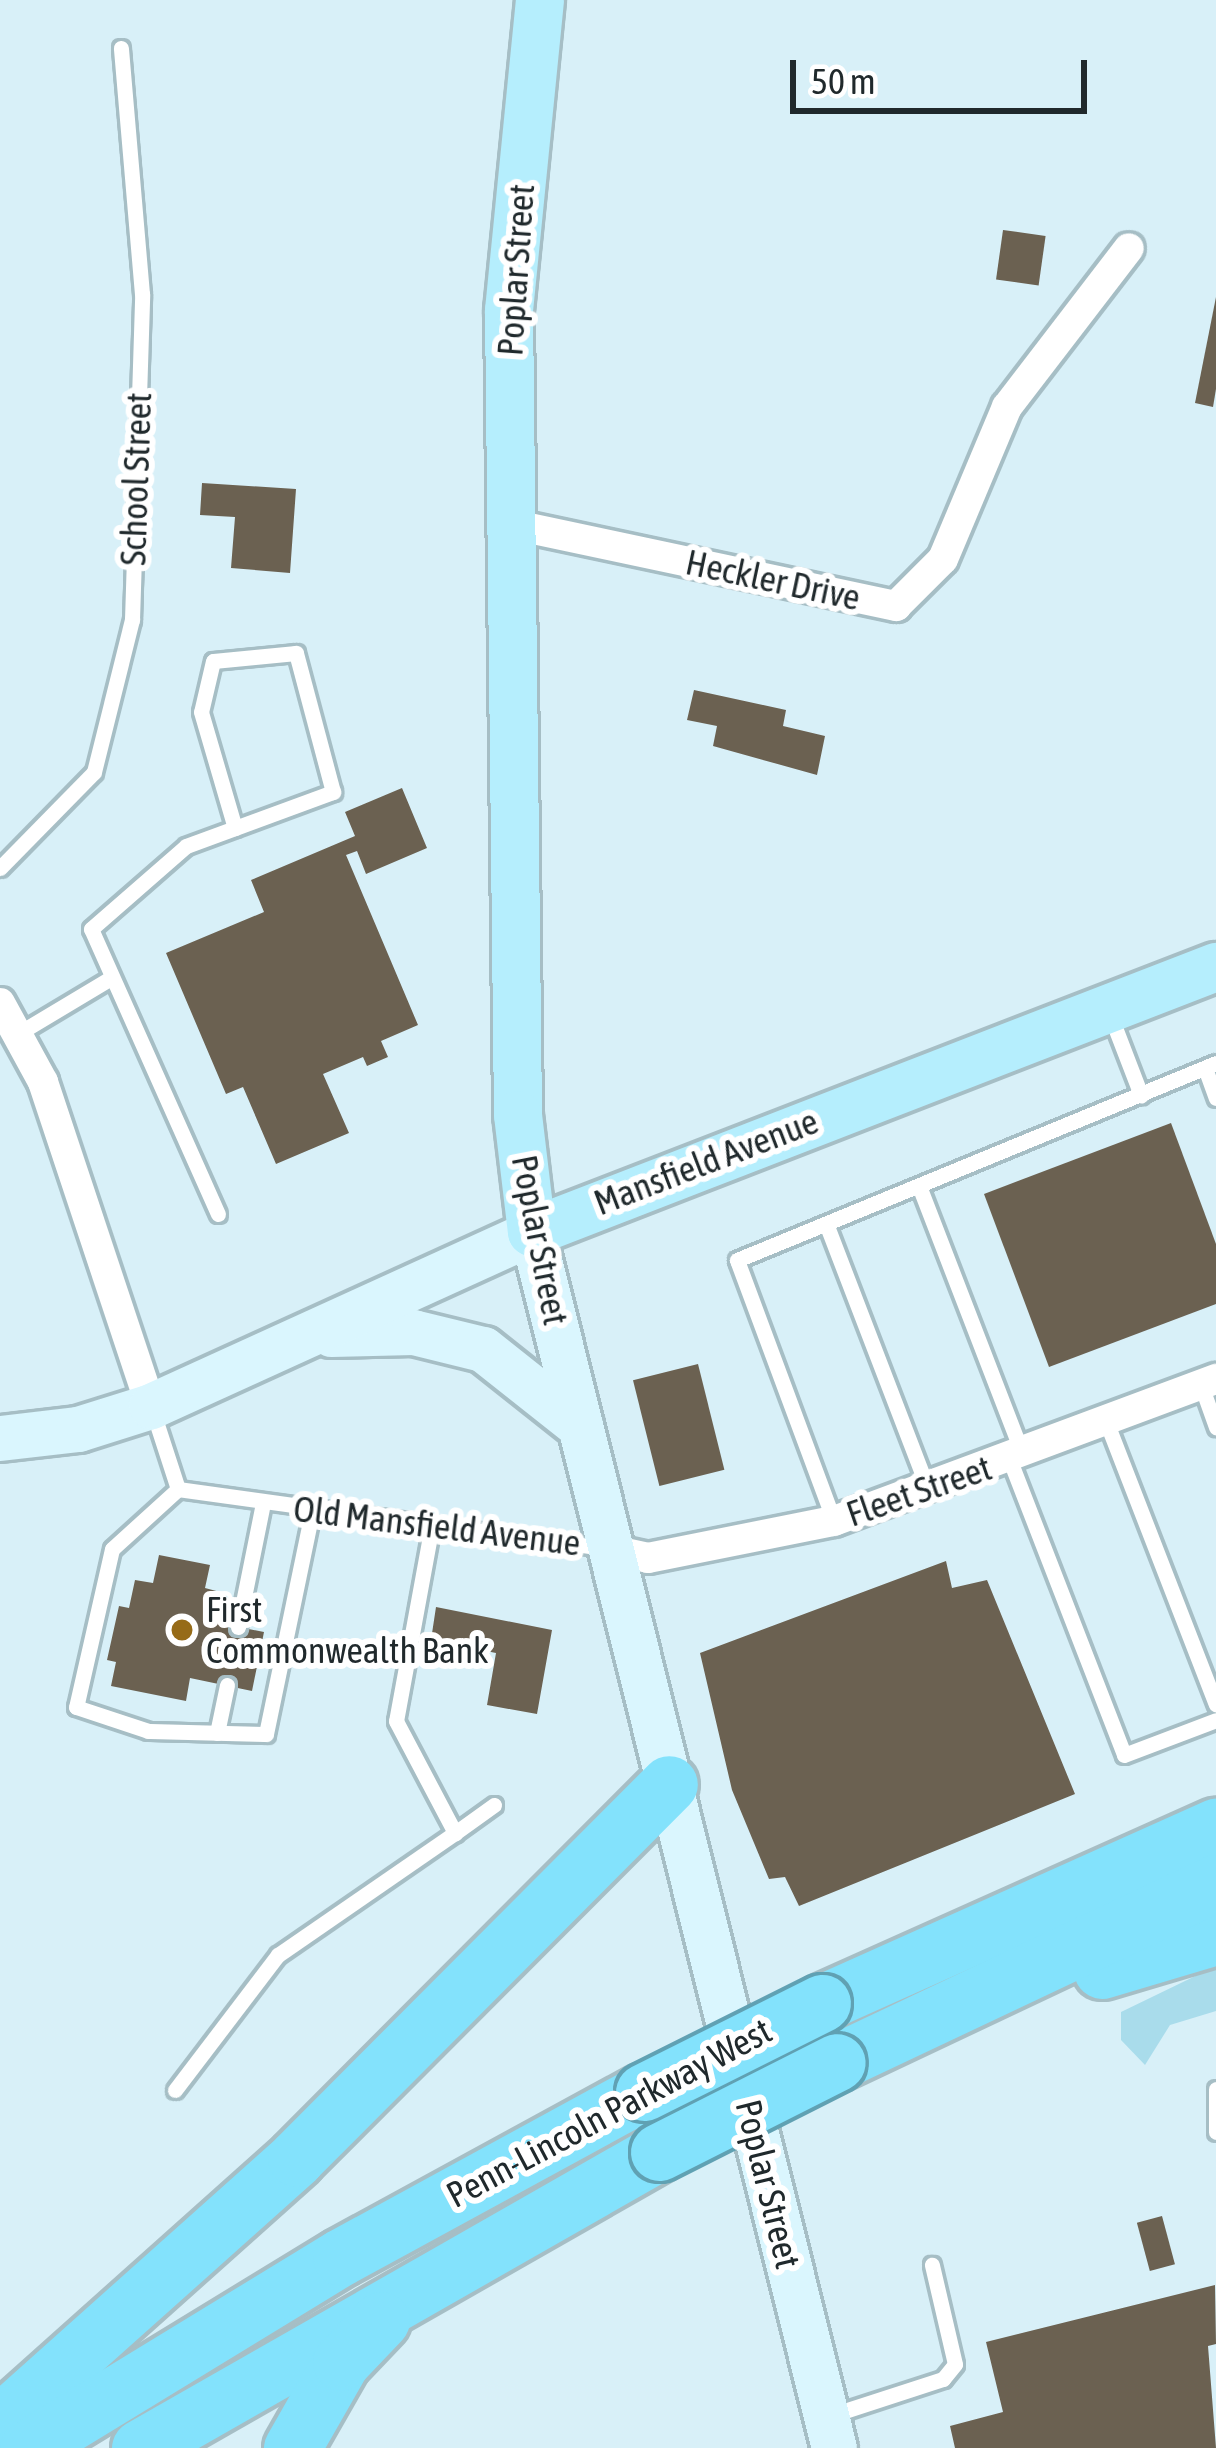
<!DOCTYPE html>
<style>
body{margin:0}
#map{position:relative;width:1216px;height:2448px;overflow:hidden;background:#d8f0f8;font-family:"Asap Condensed",sans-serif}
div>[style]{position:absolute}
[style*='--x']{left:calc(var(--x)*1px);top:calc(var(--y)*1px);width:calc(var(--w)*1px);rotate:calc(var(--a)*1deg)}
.green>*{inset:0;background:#a9dceb}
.building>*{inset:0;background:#6b6151;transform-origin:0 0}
.roads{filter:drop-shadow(3px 0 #a6bec5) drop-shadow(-3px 0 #a6bec5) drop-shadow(0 3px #a6bec5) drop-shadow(0 -3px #a6bec5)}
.service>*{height:15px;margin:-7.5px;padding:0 7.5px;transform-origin:7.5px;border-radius:7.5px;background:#fff}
.minor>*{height:30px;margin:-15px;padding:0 15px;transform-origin:15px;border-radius:15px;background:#fff}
.secondary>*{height:45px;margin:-22.5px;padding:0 22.5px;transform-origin:22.5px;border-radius:22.5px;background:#daf6fe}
.primary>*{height:48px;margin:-24px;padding:0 24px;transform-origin:24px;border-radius:24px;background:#b5eefd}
.motorway>*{height:57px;margin:-28.5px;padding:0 28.5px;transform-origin:28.5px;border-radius:28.5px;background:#83e2fc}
.bridges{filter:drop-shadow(3px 0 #60a1b3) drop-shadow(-3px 0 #60a1b3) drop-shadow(0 3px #60a1b3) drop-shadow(0 -3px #60a1b3)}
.motorway-bridge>*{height:57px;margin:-28.5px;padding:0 28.5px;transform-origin:28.5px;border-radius:28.5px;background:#83e2fc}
.dots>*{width:33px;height:33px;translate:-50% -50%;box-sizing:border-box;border:6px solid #fff;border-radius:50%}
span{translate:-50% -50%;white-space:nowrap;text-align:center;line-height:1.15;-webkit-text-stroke:12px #fff;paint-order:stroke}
.street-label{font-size:36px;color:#20292c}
.poi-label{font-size:36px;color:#20292c}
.left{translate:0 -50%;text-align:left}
.scale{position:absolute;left:790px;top:60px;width:297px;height:54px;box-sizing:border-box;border:6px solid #20292c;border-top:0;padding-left:15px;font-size:36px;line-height:42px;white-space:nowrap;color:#20292c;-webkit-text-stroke:9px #fff;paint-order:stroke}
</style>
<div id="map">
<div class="green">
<i style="clip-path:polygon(1216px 1966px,1216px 2011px,1170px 2025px,1145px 2065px,1121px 2040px,1121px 2012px)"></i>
</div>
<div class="building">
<i style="left:1003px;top:230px;width:43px;height:50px;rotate:8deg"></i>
<i style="clip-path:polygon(1216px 297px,1216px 389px,1213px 407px,1195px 403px)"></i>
<i style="clip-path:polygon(202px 483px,296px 489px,290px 573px,231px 568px,235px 517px,200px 515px)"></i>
<i style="clip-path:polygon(694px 690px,786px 710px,783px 726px,825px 736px,817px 775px,713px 746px,717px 726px,687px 720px)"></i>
<i style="clip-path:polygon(402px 788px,427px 848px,366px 874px,357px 851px,346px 855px,418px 1025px,381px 1041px,388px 1057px,367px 1066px,363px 1057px,323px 1074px,349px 1133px,276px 1164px,243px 1087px,226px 1094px,166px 953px,264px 912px,251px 880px,355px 836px,345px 812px)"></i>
<i style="clip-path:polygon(1171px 1123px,1216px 1244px,1216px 1304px,1049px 1367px,984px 1194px)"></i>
<i style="left:698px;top:1364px;width:109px;height:67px;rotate:76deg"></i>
<i style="clip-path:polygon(159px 1555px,210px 1565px,205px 1588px,220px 1592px,214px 1622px,264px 1632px,252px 1691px,190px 1678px,186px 1701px,111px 1686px,116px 1662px,107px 1660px,119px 1606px,129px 1608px,135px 1580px,153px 1583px)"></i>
<i style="clip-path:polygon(946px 1561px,952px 1588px,987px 1580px,1075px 1794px,799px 1906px,785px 1877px,769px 1879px,732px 1790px,700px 1653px)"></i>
<i style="clip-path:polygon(436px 1607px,552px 1630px,537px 1714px,487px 1705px,496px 1653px,431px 1640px)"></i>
<i style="left:1162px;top:2216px;width:50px;height:26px;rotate:75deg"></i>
<i style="clip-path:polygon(1215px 2285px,1216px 2344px,1208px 2346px,1216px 2448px,955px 2448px,950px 2426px,1003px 2412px,986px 2342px)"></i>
</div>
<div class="roads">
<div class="service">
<i style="--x:0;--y:868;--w:134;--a:-45.6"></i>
<i style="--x:94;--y:772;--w:157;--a:-76"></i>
<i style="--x:132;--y:620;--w:326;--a:-88.2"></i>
<i style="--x:142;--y:294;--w:247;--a:-94.9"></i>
<i style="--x:1111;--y:1017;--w:84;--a:69"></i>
<i style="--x:19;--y:1033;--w:107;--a:-30.9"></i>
<i style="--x:1205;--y:1068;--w:32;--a:70"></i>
<i style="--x:921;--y:1191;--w:281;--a:68.9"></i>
<i style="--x:218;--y:1214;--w:312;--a:-114"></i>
<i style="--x:91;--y:929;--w:126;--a:-41.1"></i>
<i style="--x:186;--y:846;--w:157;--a:-20.2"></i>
<i style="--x:333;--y:792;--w:144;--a:-104.9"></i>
<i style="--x:296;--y:653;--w:83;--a:174.5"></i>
<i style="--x:213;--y:661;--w:52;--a:103.2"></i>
<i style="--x:201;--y:712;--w:121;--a:73.7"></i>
<i style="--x:827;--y:1226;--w:280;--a:69"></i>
<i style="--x:1201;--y:1385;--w:45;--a:70.3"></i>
<i style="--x:152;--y:1409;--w:84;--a:72"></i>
<i style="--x:1106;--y:1421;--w:304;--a:68.8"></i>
<i style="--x:1009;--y:1458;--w:318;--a:68.8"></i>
<i style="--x:1124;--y:1755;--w:98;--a:-20.8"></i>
<i style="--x:178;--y:1489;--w:89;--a:137.7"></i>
<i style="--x:112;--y:1549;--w:162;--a:102.8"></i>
<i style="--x:76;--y:1707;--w:76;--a:18.4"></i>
<i style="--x:148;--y:1731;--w:118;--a:1.5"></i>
<i style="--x:266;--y:1734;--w:227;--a:-78.3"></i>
<i style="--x:178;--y:1489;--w:428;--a:7.9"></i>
<i style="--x:834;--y:1521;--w:278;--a:-110.4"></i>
<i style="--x:737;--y:1260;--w:518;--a:-22.36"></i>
<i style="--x:432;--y:1525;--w:199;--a:100.4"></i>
<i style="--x:396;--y:1721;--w:127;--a:62.2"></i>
<i style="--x:455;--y:1833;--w:48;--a:-35.7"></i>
<i style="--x:238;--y:1627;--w:126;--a:-78.6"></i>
<i style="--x:217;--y:1733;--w:49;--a:-78.2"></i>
<i style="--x:1216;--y:2089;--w:43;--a:90"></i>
<i style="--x:175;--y:2090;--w:170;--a:-52.7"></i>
<i style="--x:278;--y:1955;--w:215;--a:-34.6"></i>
<i style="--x:829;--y:2416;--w:120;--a:-18"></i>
<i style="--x:943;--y:2379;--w:19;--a:-51"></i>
<i style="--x:955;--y:2364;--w:102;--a:-103.1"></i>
</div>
<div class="minor">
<i style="--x:510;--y:524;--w:395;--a:12"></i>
<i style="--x:896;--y:606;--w:66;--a:-45"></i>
<i style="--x:943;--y:559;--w:165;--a:-67.2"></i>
<i style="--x:1007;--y:407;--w:200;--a:-52.5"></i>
<i style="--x:0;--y:1003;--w:90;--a:61.4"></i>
<i style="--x:43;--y:1082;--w:342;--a:71.6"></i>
<i style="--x:611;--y:1550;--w:38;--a:12"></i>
<i style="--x:648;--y:1558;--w:190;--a:-11.3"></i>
<i style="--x:834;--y:1521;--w:408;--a:-20.4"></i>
</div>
<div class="secondary">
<i style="--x:331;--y:1334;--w:82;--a:-1.4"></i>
<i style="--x:413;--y:1332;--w:72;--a:13.7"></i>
<i style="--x:483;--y:1349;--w:124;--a:38.4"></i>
<i style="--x:0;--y:1438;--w:79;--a:-6.6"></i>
<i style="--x:78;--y:1429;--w:77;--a:-17.5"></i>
<i style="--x:151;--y:1406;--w:419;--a:-24.5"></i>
<i style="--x:532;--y:1232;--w:1253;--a:76.05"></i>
</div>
<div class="primary">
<i style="--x:540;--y:0;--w:312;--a:95.7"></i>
<i style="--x:509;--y:310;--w:805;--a:89.36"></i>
<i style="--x:518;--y:1115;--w:118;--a:83.2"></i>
<i style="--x:532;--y:1232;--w:734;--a:-21.18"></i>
</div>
<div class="motorway">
<i style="--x:1102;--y:1970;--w:119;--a:-16.6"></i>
<i style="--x:822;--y:2003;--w:432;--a:-24.1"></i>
<i style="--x:837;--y:2062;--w:419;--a:-25.3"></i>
<i style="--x:0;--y:2423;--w:397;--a:-41.8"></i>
<i style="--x:296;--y:2158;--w:528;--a:-45.08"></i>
<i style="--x:28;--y:2448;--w:367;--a:-31.4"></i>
<i style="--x:341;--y:2257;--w:345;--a:-28.6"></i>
<i style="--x:140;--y:2448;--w:597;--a:-29.7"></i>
<i style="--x:292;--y:2448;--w:99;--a:-60.3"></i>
<i style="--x:341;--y:2362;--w:58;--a:-46.4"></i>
</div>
</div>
<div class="bridges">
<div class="motorway-bridge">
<i style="--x:644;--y:2092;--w:199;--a:-26.6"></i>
<i style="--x:659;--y:2152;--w:199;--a:-26.8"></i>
</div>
</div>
<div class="dots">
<i style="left:182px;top:1630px;background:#966b18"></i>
</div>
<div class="street-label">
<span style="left:516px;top:270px;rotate:-86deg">Poplar Street</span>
<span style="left:136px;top:479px;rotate:-88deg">School Street</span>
<span style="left:773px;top:580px;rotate:12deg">Heckler Drive</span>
<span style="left:706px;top:1162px;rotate:-21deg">Mansfield Avenue</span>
<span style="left:540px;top:1240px;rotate:79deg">Poplar Street</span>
<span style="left:919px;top:1491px;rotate:-19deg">Fleet Street</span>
<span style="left:437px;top:1526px;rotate:7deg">Old Mansfield Avenue</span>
<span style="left:609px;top:2113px;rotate:-28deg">Penn-Lincoln Parkway West</span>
<span style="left:768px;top:2184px;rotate:76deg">Poplar Street</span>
</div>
<div class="poi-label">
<span class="left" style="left:206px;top:1630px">First<br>Commonwealth Bank</span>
</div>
<div class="scale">50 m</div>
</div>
